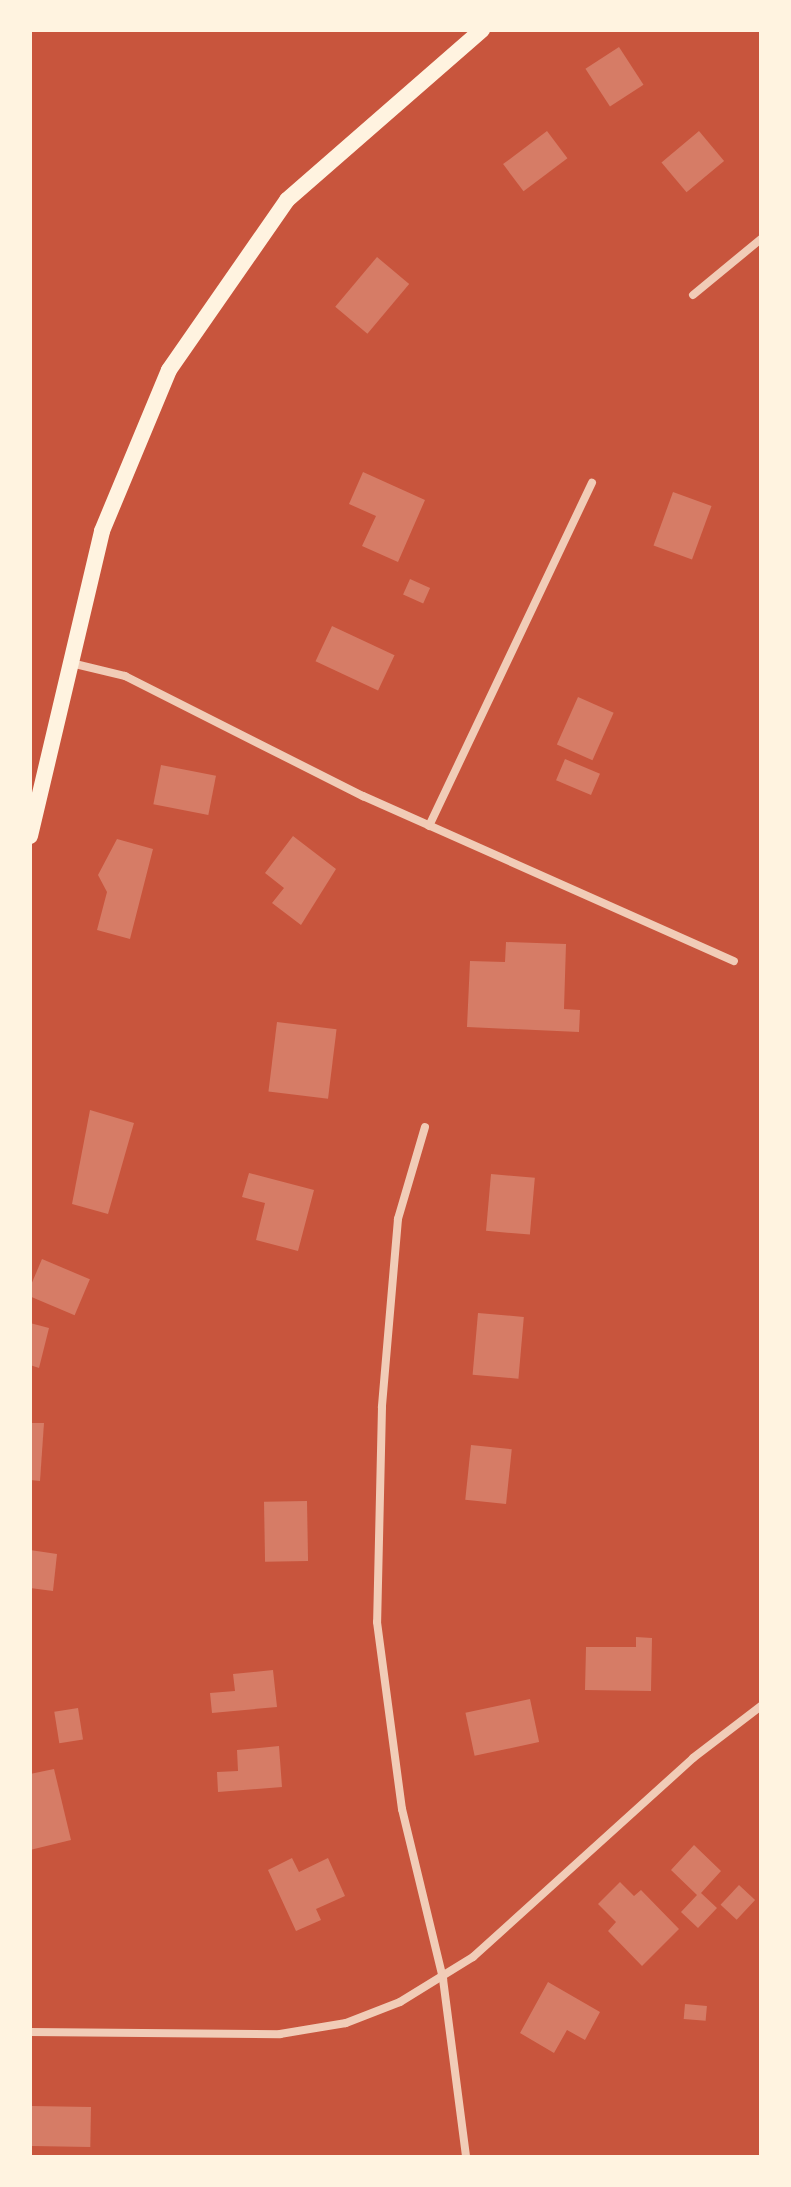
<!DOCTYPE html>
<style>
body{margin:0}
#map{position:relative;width:791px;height:2187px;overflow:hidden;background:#c8553d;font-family:Roboto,sans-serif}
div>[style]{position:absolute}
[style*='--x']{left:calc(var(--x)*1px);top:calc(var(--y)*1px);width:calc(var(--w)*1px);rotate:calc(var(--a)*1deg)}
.building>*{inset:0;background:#d67c66;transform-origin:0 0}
.minor>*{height:8px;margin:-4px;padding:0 4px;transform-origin:4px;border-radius:4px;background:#f1ccb7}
.secondary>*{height:16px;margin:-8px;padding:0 8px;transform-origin:8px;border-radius:8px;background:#fff3e0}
span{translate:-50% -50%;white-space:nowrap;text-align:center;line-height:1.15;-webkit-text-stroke:6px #fff3e0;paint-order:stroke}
.frame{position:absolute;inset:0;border:32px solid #fff3e0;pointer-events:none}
</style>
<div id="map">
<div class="building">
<i style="left:619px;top:47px;width:45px;height:40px;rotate:57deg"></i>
<i style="left:547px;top:131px;width:34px;height:55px;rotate:53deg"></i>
<i style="left:699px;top:131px;width:39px;height:49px;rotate:50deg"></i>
<i style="left:377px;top:257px;width:42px;height:65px;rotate:40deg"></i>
<i style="clip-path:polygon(363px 472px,425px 500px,398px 562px,362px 546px,376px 516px,349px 504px)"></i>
<i style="left:673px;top:492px;width:41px;height:57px;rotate:20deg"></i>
<i style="left:410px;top:579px;width:22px;height:17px;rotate:24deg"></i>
<i style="left:332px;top:626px;width:69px;height:39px;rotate:25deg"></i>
<i style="left:578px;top:697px;width:39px;height:52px;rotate:24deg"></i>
<i style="left:565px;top:759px;width:38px;height:23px;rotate:23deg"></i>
<i style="left:161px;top:765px;width:56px;height:40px;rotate:11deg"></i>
<i style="clip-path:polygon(293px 836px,336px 869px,301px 925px,272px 903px,284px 888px,265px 873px)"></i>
<i style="clip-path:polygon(117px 839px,153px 849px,130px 939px,97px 930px,107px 892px,98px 875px)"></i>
<i style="clip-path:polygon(506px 942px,566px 944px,564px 1009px,580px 1010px,579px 1032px,467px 1027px,470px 961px,505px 962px)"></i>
<i style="left:277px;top:1022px;width:60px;height:70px;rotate:7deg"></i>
<i style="clip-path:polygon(90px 1110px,134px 1123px,108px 1214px,72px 1204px)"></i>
<i style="clip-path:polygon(249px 1173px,314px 1190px,298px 1251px,256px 1240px,265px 1203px,242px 1197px)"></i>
<i style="left:491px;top:1174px;width:44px;height:57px;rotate:5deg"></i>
<i style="left:42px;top:1259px;width:52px;height:39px;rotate:23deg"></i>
<i style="left:478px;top:1313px;width:46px;height:62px;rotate:5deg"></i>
<i style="clip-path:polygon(30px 1323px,49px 1328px,39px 1368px,30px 1365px)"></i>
<i style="clip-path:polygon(30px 1423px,44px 1423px,40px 1481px,30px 1480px)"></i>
<i style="left:471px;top:1445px;width:41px;height:55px;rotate:6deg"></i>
<i style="left:307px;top:1501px;width:60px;height:43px;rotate:89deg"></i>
<i style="clip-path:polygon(30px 1550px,57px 1554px,53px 1591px,30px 1588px)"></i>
<i style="clip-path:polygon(636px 1637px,652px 1638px,651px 1691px,585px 1690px,586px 1647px,636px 1647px)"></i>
<i style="clip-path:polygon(273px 1670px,277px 1707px,212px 1713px,210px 1693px,235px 1691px,233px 1674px)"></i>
<i style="left:530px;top:1699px;width:44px;height:66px;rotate:78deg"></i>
<i style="left:78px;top:1708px;width:32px;height:24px;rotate:81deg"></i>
<i style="clip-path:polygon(279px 1746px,282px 1787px,218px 1792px,217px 1772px,238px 1771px,237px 1750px)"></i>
<i style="clip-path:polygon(54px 1769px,71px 1840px,30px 1850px,30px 1774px)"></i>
<i style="clip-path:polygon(694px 1845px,721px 1871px,701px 1893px,717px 1908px,698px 1928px,681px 1912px,697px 1895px,671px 1870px)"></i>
<i style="clip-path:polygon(292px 1858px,299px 1872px,328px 1858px,345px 1896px,316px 1909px,321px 1920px,296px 1931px,268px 1870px)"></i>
<i style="clip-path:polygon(620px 1882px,634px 1896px,641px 1890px,679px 1929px,642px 1966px,608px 1931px,616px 1922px,598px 1904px)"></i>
<i style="left:739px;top:1885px;width:22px;height:27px;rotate:43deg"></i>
<i style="clip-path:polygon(548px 1982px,600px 2012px,585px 2040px,567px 2030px,554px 2053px,520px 2033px)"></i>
<i style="left:685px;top:2004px;width:22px;height:15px;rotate:5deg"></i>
<i style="left:32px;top:2106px;width:59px;height:40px;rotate:1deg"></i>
</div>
<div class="minor">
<i style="--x:693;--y:295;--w:88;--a:-39.5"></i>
<i style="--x:71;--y:663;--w:56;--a:13.5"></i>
<i style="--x:125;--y:676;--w:267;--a:26.8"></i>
<i style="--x:363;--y:796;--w:406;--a:24"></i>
<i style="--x:429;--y:826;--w:380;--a:-64.6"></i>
<i style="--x:425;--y:1127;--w:96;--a:106.4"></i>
<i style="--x:398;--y:1219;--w:189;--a:94.9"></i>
<i style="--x:382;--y:1407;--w:215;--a:91.3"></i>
<i style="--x:377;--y:1622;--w:189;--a:82.4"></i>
<i style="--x:402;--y:1809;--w:175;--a:76.4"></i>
<i style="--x:443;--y:1979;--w:179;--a:82.6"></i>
<i style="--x:30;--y:2032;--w:250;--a:0.5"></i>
<i style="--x:280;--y:2034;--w:67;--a:-9.5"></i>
<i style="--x:346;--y:2023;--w:58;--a:-21.3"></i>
<i style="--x:400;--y:2002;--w:86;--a:-31.7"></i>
<i style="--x:473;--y:1957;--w:297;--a:-42.1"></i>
<i style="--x:693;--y:1758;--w:86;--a:-37.4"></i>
</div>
<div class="secondary">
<i style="--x:30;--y:836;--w:313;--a:-76.7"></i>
<i style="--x:102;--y:531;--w:174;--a:-67.4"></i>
<i style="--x:169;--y:370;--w:207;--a:-55.2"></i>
<i style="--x:287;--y:200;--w:259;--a:-41.1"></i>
</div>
<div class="frame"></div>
</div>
